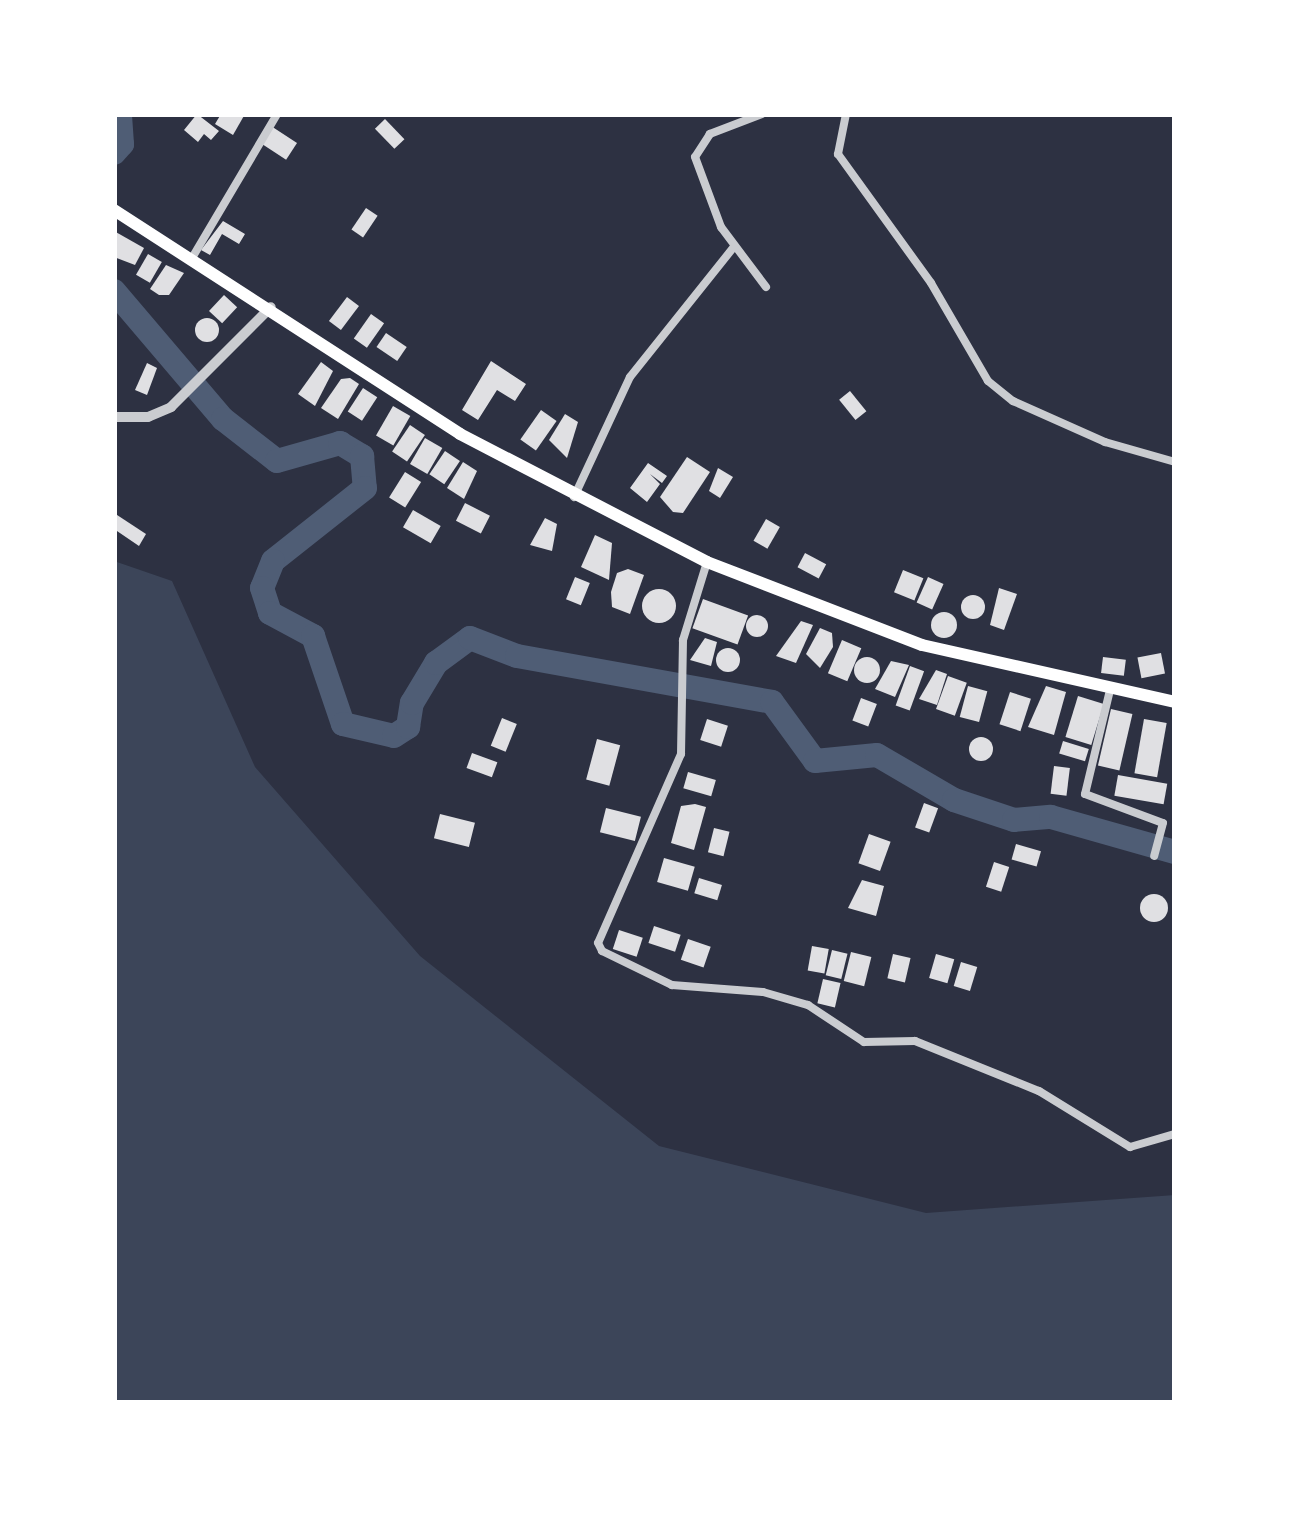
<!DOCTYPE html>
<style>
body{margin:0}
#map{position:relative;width:1289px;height:1517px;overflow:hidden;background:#2d3142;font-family:"Space Grotesk",sans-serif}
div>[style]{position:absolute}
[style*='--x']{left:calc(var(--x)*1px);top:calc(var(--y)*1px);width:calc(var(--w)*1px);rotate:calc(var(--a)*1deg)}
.green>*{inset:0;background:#3c4559}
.river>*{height:24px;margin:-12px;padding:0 12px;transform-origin:12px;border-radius:12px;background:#4f5d75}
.building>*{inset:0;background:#e0e0e3;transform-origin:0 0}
.round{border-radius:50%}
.minor>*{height:8px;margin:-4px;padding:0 4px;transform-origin:4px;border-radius:4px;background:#caccd0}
.tertiary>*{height:10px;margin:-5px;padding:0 5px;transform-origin:5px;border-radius:5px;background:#caccd0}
.secondary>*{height:12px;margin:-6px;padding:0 6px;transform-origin:6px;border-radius:6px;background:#fff}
span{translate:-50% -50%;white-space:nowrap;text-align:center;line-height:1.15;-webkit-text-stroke:12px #fff;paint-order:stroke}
.frame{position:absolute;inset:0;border:117px solid #fff;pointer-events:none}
</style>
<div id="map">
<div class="green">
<i style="clip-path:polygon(114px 561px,172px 581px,255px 767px,420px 956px,659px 1146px,926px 1213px,1175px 1195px,1175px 1403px,114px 1403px)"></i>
</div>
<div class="river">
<i style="--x:114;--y:153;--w:12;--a:-48"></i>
<i style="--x:122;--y:144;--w:30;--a:-94"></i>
<i style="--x:114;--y:291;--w:168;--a:49.6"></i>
<i style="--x:223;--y:419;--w:68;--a:37.9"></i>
<i style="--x:277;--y:461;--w:66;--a:-15.9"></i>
<i style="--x:340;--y:443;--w:26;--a:31"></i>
<i style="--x:362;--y:456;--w:32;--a:85"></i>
<i style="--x:365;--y:488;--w:117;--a:141.6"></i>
<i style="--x:273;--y:561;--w:29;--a:112"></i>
<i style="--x:262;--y:588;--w:26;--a:72"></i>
<i style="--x:270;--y:613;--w:49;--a:28.1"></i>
<i style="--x:313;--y:636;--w:93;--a:71.2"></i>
<i style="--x:343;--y:724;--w:52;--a:13.2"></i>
<i style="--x:394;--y:736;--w:17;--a:-33"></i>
<i style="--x:408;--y:727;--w:24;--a:-81"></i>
<i style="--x:412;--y:703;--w:47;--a:-59"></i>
<i style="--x:436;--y:663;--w:42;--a:-36.3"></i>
<i style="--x:470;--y:638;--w:50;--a:21"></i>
<i style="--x:517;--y:656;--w:259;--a:10.2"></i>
<i style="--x:772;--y:702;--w:73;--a:53.9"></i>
<i style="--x:815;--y:761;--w:62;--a:-5.5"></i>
<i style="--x:877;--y:755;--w:89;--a:30.3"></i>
<i style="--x:954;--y:800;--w:63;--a:18.4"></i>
<i style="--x:1014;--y:820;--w:37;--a:-5"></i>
<i style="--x:1051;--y:817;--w:129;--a:15.8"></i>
</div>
<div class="building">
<i style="clip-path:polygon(197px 114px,219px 131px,211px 140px,204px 134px,198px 142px,184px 130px)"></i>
<i style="clip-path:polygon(221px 114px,245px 114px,233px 135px,215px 124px)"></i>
<i style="left:385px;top:119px;width:28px;height:14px;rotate:46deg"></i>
<i style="left:271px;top:126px;width:31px;height:20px;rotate:33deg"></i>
<i style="left:366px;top:208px;width:14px;height:26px;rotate:34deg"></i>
<i style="clip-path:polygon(223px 221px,245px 234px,239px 244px,222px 234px,210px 255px,201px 250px)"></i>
<i style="clip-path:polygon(114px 231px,144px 248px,135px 265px,114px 257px)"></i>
<i style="left:148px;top:254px;width:16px;height:24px;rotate:30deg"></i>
<i style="clip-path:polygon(166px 265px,184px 273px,169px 295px,159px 295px,150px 289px)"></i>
<i style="left:224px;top:295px;width:18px;height:22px;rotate:43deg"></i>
<i style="left:347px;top:297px;width:15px;height:30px;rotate:37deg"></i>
<i style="left:371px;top:314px;width:16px;height:30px;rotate:35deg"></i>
<i class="round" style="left:195px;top:318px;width:24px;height:24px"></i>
<i style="left:386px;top:333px;width:25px;height:17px;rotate:34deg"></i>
<i style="clip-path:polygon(491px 361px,526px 384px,515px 401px,497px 390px,478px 420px,462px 410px)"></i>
<i style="clip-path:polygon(321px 362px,333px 371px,315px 406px,298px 394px)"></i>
<i style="clip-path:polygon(147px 363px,157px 368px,147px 395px,135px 390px)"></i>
<i style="clip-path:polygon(350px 378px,359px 384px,338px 419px,321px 408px,341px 379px)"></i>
<i style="left:363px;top:388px;width:17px;height:28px;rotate:33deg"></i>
<i style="left:850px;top:391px;width:26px;height:14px;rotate:51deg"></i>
<i style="left:393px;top:406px;width:20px;height:34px;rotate:30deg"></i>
<i style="left:541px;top:410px;width:19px;height:36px;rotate:35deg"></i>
<i style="clip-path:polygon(565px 414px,578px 422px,567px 458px,549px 440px)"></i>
<i style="left:410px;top:425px;width:18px;height:32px;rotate:34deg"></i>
<i style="left:425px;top:438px;width:20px;height:30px;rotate:30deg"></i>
<i style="left:445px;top:451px;width:18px;height:28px;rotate:34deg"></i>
<i style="clip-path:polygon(687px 457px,710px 472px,683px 513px,673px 512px,660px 497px)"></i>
<i style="clip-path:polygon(463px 462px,477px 471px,464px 499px,447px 488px)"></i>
<i style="clip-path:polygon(648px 463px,667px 476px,662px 483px,650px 474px,660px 484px,647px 502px,630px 488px)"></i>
<i style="clip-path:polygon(718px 468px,733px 477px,720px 498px,709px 491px)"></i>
<i style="left:405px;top:472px;width:19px;height:30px;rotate:32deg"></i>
<i style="left:465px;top:503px;width:28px;height:20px;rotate:27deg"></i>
<i style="left:413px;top:510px;width:32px;height:20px;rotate:30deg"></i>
<i style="clip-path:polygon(114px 513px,146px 534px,139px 546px,114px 529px)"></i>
<i style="clip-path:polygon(545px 518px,557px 524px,552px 551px,530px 545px)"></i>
<i style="left:766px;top:519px;width:16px;height:25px;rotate:30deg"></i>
<i style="clip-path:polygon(595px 535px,612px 543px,609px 580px,581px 567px)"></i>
<i style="left:805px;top:553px;width:24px;height:16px;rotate:28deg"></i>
<i style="clip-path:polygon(628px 569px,644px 575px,630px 614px,612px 607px,611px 592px,617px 573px)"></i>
<i style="left:903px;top:570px;width:22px;height:24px;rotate:22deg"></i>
<i style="left:575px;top:577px;width:16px;height:24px;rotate:22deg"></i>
<i style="left:928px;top:577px;width:17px;height:28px;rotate:24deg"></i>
<i style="clip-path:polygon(999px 588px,1017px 594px,1004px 630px,990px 625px)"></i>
<i class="round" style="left:642px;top:589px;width:34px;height:34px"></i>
<i class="round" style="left:961px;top:595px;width:24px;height:24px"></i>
<i style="left:703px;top:599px;width:48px;height:31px;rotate:20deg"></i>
<i class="round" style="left:931px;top:612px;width:26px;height:26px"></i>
<i class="round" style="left:746px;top:615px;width:22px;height:22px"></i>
<i style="clip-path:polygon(801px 621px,813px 625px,796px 663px,776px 656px)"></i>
<i style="clip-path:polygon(820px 628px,832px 633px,833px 647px,820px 668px,806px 654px)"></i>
<i style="clip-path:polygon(705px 638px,717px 642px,711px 666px,690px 660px)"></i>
<i style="left:842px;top:640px;width:21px;height:36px;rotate:23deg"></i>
<i class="round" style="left:716px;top:648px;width:24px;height:24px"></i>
<i style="left:1161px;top:653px;width:21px;height:24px;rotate:79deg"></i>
<i class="round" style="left:854px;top:657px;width:26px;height:26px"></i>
<i style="left:1103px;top:657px;width:23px;height:16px;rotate:7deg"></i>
<i style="clip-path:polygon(891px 661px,909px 665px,895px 697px,875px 689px)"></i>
<i style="left:910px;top:666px;width:15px;height:42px;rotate:20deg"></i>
<i style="clip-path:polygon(936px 670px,947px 674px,937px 705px,919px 699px)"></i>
<i style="left:948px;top:676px;width:20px;height:35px;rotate:20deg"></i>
<i style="left:968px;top:686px;width:20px;height:32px;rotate:15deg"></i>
<i style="clip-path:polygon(1046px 686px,1066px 692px,1054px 735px,1028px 727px)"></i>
<i style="left:1010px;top:692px;width:22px;height:34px;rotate:18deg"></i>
<i style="left:1078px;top:696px;width:27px;height:43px;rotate:17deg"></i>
<i style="left:861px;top:698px;width:17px;height:24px;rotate:21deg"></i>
<i style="left:1111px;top:709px;width:22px;height:58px;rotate:13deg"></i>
<i style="left:502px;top:718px;width:16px;height:30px;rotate:22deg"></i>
<i style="left:707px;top:719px;width:22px;height:22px;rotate:18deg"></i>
<i style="left:1144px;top:719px;width:23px;height:55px;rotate:10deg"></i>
<i class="round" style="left:969px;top:737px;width:24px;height:24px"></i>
<i style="left:597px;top:739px;width:24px;height:42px;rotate:15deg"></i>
<i style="left:1063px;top:741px;width:27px;height:13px;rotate:17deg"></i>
<i style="left:472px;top:753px;width:27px;height:16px;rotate:20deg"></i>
<i style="left:1054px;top:766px;width:16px;height:28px;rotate:7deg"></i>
<i style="left:688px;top:772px;width:29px;height:17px;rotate:16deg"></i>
<i style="left:1118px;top:775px;width:50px;height:21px;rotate:10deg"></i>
<i style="left:924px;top:803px;width:15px;height:26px;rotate:20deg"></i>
<i style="clip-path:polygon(695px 804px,706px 807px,694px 850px,671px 843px,681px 806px)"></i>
<i style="left:606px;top:808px;width:36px;height:25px;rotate:14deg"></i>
<i style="left:440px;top:814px;width:36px;height:25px;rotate:14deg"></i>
<i style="left:714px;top:828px;width:16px;height:25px;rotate:14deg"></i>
<i style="left:869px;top:834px;width:23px;height:31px;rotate:20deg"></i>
<i style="left:1016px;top:844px;width:26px;height:16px;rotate:16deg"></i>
<i style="left:664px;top:858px;width:32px;height:25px;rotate:16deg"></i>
<i style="left:994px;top:862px;width:16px;height:26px;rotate:18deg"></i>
<i style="left:699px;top:878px;width:24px;height:16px;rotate:17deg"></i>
<i style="clip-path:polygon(862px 880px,884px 886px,876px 916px,848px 908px)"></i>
<i class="round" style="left:1140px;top:894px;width:28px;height:28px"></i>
<i style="left:654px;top:926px;width:28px;height:18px;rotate:18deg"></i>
<i style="left:619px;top:930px;width:25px;height:20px;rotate:18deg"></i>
<i style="left:688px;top:939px;width:24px;height:22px;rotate:19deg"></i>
<i style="left:812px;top:946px;width:17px;height:25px;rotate:10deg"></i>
<i style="left:832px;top:950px;width:16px;height:26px;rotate:14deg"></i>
<i style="left:851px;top:952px;width:21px;height:30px;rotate:14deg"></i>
<i style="left:893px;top:954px;width:18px;height:25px;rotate:13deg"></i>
<i style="left:936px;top:954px;width:19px;height:25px;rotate:16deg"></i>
<i style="left:961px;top:962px;width:17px;height:25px;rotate:17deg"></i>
<i style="left:823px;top:979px;width:18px;height:25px;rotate:13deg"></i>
</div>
<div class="minor">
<i style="--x:762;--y:114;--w:56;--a:159"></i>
<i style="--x:710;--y:134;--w:27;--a:123"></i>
<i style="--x:695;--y:157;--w:75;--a:69.6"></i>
<i style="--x:721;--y:227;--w:75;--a:53.1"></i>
<i style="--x:846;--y:114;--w:41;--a:101.3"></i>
<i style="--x:838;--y:154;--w:159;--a:54.2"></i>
<i style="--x:931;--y:283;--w:113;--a:59.8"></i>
<i style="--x:988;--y:381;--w:32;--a:39"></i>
<i style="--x:1013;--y:401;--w:101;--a:24"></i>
<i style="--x:1105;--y:442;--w:73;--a:15.9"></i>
<i style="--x:192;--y:258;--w:167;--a:-59.4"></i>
<i style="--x:574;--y:497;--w:132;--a:-65"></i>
<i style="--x:630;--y:377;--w:165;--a:-51.4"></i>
<i style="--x:707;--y:562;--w:82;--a:107.1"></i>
<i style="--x:683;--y:640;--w:114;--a:91"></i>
<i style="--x:681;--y:754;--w:206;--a:113.7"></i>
<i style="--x:598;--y:943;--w:9;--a:63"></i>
<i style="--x:602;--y:951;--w:78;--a:25.9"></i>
<i style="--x:672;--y:985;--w:91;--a:4.4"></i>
<i style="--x:763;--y:992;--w:47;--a:16.1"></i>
<i style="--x:808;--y:1005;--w:67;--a:33.5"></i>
<i style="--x:864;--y:1042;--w:51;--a:-1.1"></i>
<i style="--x:915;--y:1041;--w:134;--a:22"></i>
<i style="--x:1039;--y:1091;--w:107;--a:31.6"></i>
<i style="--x:1130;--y:1147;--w:47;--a:-16.1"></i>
<i style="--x:1110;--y:690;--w:107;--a:103.5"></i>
<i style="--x:1085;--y:794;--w:83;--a:20.4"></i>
<i style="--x:1163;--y:823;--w:34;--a:105"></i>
</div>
<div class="tertiary">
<i style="--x:114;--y:417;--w:34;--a:0"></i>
<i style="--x:148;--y:417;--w:25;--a:-23"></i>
<i style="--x:171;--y:407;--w:141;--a:-45"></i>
</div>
<div class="secondary">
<i style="--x:114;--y:210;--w:412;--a:32.9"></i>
<i style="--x:460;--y:434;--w:278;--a:27.4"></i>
<i style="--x:707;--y:562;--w:230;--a:21.1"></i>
<i style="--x:922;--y:645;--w:259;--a:12.7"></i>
</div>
<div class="frame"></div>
</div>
